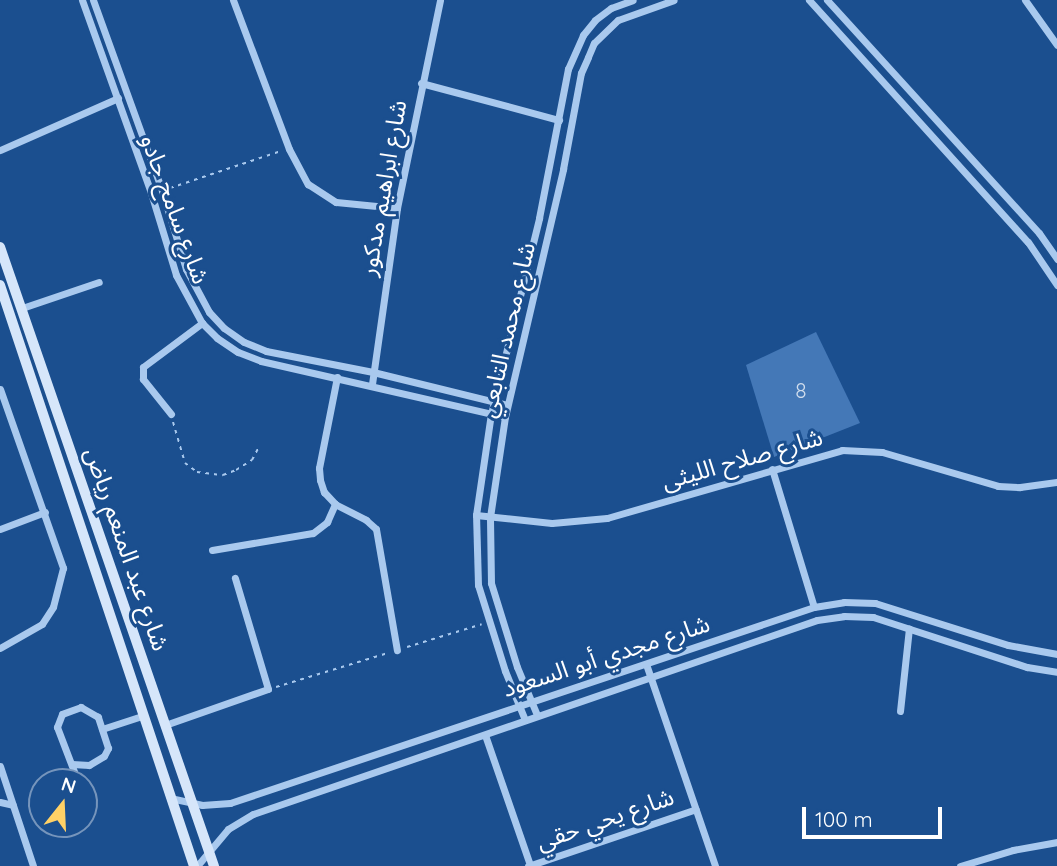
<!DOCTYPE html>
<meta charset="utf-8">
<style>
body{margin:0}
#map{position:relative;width:1057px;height:866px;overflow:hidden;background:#1b4f8f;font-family:Quicksand,"Noto Sans Arabic",sans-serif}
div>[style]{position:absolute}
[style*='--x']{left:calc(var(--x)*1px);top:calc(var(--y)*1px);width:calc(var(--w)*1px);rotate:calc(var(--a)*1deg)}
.building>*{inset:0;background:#4478b7}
.path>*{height:2px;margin-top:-1px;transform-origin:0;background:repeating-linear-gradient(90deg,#a9c9ee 0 3.5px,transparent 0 8.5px)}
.street>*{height:7px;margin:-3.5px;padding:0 3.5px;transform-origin:3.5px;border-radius:3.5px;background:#a9c9ee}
.secondary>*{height:10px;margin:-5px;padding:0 5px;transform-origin:5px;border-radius:5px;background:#d6e6fa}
span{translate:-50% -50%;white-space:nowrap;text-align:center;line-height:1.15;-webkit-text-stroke:6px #1b4f8f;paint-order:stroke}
.number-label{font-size:21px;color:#d0dded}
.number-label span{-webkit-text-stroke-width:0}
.street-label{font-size:24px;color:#fff}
.north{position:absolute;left:28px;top:768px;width:70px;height:70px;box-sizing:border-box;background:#1b4f8f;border:2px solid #7695bc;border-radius:50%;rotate:18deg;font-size:19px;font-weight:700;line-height:28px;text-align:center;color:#fff}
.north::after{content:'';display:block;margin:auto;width:24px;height:32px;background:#ffd166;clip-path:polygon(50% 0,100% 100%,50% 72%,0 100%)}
.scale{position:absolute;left:802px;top:807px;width:140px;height:32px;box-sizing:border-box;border:4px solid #fff;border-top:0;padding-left:9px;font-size:21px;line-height:24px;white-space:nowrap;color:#fff;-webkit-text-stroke:5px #1b4f8f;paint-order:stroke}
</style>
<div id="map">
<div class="building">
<i style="clip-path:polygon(816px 332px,860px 423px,774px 457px,746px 365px)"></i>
</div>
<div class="path">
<i style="--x:170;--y:188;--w:117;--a:-18.4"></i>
<i style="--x:173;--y:422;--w:43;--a:73.7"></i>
<i style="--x:185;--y:463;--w:15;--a:37"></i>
<i style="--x:197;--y:472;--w:26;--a:7"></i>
<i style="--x:223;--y:475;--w:14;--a:-21"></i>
<i style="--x:236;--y:470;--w:19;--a:-32"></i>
<i style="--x:252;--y:460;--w:15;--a:-62"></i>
<i style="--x:407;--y:647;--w:78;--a:-17"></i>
<i style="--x:276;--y:687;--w:117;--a:-16.9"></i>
</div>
<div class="street">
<i style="--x:82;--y:0;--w:205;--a:70.3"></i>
<i style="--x:151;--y:193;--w:86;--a:73"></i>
<i style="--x:176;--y:275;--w:55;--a:61.6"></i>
<i style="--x:202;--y:323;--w:21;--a:45"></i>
<i style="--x:217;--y:338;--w:25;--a:34"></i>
<i style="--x:238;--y:352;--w:25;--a:21"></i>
<i style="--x:261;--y:361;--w:250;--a:12.9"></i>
<i style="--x:93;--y:0;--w:203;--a:70.1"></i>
<i style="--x:162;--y:191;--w:82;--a:72.9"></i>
<i style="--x:186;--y:269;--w:49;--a:61.9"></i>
<i style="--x:209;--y:312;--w:22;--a:47"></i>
<i style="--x:224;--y:328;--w:24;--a:35"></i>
<i style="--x:244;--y:342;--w:24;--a:22"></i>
<i style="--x:266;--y:351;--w:109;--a:11.1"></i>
<i style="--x:373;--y:372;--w:138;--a:13.8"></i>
<i style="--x:233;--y:0;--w:159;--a:69.4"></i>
<i style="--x:289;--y:149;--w:40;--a:62"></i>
<i style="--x:308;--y:184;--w:33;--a:33"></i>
<i style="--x:336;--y:202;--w:61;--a:5.6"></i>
<i style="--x:809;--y:0;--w:326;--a:47.9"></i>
<i style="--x:1028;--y:242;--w:52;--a:56"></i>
<i style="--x:827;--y:0;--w:315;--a:47.7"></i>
<i style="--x:1039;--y:233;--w:32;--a:55"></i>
<i style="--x:1025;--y:0;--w:55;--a:54.6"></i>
<i style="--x:421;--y:83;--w:143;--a:15"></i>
<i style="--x:0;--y:150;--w:129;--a:-23.8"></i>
<i style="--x:22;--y:308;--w:81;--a:-18.7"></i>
<i style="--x:337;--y:377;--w:93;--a:101.2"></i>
<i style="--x:319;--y:468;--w:12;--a:85"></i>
<i style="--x:320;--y:480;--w:13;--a:72"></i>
<i style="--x:324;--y:492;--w:16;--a:47"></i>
<i style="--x:335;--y:504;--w:35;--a:27"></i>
<i style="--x:366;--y:520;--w:13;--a:42"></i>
<i style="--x:376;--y:529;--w:123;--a:80.2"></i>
<i style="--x:372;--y:384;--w:178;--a:-81.9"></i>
<i style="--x:397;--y:208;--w:212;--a:-78.3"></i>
<i style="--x:0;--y:389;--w:190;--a:70.6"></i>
<i style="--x:63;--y:568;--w:40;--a:104.4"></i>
<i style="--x:53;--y:607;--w:20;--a:123"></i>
<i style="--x:42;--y:624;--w:48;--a:150.3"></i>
<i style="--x:171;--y:414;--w:45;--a:-128.7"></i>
<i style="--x:143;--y:379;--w:12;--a:-90"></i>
<i style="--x:143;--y:367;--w:74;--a:-36.7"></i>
<i style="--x:772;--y:469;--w:144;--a:73.1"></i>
<i style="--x:476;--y:515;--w:76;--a:6"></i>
<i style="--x:552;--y:523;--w:55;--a:-5.2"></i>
<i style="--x:607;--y:518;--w:245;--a:-16.1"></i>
<i style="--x:842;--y:450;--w:40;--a:2.9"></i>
<i style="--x:882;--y:452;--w:121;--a:16.3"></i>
<i style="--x:998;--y:486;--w:22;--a:3"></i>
<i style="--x:1020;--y:487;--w:37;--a:-8"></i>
<i style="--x:0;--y:529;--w:48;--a:-20.7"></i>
<i style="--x:212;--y:550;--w:102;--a:-9.6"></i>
<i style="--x:313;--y:533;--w:18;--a:-38"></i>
<i style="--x:327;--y:522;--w:20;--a:-66"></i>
<i style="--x:646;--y:664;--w:213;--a:71.1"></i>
<i style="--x:900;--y:711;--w:83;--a:-83.8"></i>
<i style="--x:537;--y:715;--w:52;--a:-112.6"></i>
<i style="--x:517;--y:667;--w:88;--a:-107.2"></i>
<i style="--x:491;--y:583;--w:66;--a:-90.9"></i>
<i style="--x:490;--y:517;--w:101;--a:-81.5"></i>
<i style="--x:505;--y:417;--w:255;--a:-76.8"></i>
<i style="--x:563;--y:169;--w:98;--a:-79.4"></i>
<i style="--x:581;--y:73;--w:17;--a:-66"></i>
<i style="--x:588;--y:57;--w:15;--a:-67"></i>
<i style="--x:594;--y:43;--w:33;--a:-44"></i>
<i style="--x:618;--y:20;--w:59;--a:-19.7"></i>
<i style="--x:525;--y:720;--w:53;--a:-112.2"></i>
<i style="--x:505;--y:671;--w:90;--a:-107.4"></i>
<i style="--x:478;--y:585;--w:70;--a:-91.6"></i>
<i style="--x:476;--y:515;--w:102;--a:-81.6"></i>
<i style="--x:491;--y:414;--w:202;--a:-76.2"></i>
<i style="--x:539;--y:218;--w:152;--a:-79"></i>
<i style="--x:568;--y:69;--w:37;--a:-66"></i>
<i style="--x:583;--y:35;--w:19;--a:-51"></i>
<i style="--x:595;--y:20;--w:20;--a:-37"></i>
<i style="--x:611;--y:8;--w:23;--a:-20"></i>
<i style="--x:165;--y:725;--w:109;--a:-19.3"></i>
<i style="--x:268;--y:689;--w:116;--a:-106.6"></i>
<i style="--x:102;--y:729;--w:42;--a:-18"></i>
<i style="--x:485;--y:735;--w:138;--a:70.9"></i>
<i style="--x:72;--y:764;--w:17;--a:3"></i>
<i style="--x:89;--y:765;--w:17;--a:-31"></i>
<i style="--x:104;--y:756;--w:9;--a:-63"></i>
<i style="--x:108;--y:748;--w:33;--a:-108"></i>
<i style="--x:98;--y:717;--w:20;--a:-150"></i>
<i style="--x:81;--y:707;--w:20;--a:160"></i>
<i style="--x:62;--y:714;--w:14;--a:111"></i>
<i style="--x:57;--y:727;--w:59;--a:69.1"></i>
<i style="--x:0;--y:766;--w:105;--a:71.7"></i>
<i style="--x:84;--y:798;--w:18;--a:71"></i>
<i style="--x:170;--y:798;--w:33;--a:12"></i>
<i style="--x:202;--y:805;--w:28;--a:-4"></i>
<i style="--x:230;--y:803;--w:616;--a:-18.55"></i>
<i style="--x:814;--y:607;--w:30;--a:-9"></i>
<i style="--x:844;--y:602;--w:31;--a:2"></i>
<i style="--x:875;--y:603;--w:139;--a:17.5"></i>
<i style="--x:1008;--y:645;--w:50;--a:10.4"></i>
<i style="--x:0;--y:802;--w:13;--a:13"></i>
<i style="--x:197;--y:866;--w:48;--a:-50"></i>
<i style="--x:228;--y:829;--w:29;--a:-31"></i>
<i style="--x:253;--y:814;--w:596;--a:-18.98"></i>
<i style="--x:817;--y:620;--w:27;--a:-8"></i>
<i style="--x:844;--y:616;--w:29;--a:2"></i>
<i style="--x:873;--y:617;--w:162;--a:18"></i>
<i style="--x:1027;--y:667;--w:30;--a:9"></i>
<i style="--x:528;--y:866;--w:177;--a:-18.7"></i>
<i style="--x:960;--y:866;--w:55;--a:-16.8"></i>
<i style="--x:1013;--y:850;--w:45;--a:-10.3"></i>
</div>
<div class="secondary">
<i style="--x:0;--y:247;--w:655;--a:70.93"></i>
<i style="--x:0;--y:285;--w:613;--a:71.54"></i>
</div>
<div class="number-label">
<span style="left:801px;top:390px">8</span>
</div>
<div class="street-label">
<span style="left:383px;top:188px;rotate:-80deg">شارع ابراهيم مدكور</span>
<span style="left:175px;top:209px;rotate:70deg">شارع سامح جادو</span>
<span style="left:507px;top:330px;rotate:-77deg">شارع محمد التابعي</span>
<span style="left:742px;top:459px;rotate:-16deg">شارع صلاح الليثى</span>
<span style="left:127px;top:549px;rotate:71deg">شارع عبد المنعم رياض</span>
<span style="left:606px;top:656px;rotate:-18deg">شارع مجدي أبو السعود</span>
<span style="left:605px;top:819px;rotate:-19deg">شارع يحي حقي</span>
</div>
<div class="north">N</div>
<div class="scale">100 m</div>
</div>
